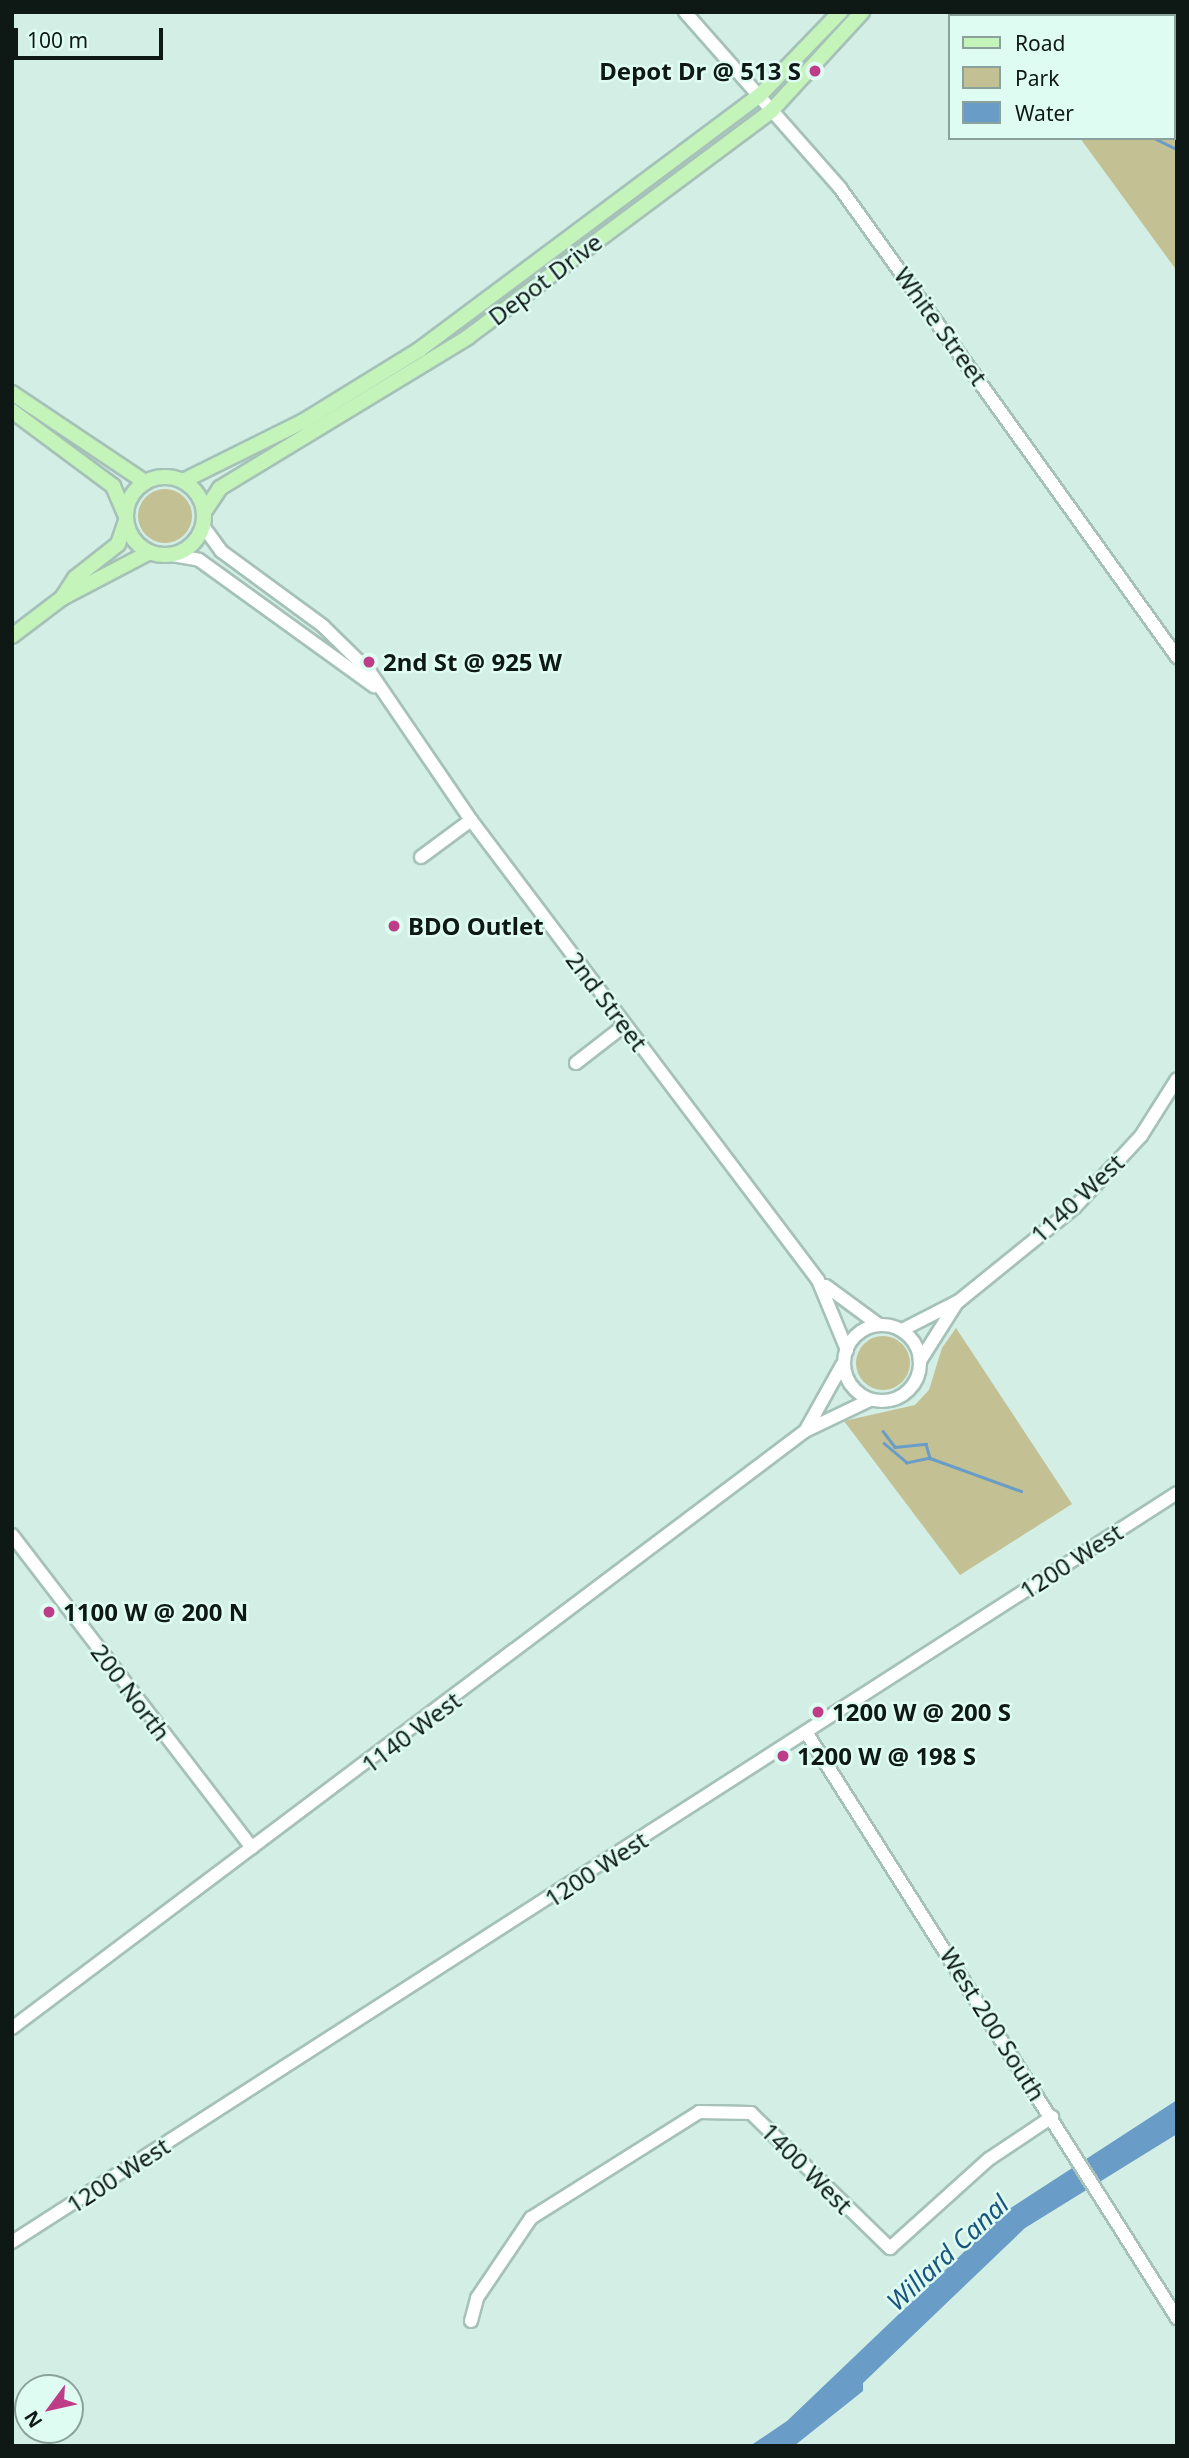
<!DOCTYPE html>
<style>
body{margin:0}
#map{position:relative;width:1189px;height:2458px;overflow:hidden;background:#d2eee5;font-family:"Noto Sans",sans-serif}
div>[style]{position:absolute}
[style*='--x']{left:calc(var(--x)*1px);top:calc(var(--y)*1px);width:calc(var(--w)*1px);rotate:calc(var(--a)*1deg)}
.green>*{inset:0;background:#c3c093}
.round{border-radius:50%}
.water>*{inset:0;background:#699cc6}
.stream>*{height:2.5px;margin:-1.25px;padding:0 1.25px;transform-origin:1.25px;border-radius:1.25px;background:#699cc6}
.roads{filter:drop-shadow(2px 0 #a5c1b8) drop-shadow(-2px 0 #a5c1b8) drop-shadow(0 2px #a5c1b8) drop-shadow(0 -2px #a5c1b8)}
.minor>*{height:12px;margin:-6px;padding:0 6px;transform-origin:6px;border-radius:6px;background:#fff}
.minor>.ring{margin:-6px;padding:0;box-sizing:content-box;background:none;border:12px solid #fff;border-radius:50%}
.major>*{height:14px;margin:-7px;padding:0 7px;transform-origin:7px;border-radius:7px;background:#c5f4ba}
.major>.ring{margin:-7px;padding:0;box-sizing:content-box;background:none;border:14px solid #c5f4ba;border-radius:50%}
.dots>*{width:19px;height:19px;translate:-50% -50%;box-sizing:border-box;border:4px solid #dffcf3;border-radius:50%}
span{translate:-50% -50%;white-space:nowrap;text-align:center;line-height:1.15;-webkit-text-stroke:5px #dffcf3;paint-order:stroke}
.poi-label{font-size:24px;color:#0e1916;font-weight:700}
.right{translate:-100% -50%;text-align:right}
.left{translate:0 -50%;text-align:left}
.street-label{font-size:24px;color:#0e1916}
.water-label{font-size:26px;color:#1b557e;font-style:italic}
.frame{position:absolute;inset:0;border:14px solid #0e1916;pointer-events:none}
.legend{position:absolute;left:948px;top:14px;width:228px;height:126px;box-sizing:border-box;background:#dffcf3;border:2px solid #8ba19b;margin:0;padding:9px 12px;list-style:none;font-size:21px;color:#0e1916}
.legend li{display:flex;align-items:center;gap:14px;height:35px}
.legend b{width:35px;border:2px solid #8ba19b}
.north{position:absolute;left:14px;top:2374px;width:70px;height:70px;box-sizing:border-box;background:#dffcf3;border:2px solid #8ba19b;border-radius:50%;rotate:237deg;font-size:19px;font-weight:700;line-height:28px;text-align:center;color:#0e1916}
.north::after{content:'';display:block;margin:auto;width:24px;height:32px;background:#bd3d89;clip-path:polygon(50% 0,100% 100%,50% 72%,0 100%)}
.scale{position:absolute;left:14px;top:28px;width:149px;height:32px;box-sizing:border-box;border:4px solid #0e1916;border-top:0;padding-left:9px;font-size:21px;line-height:24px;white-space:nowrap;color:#0e1916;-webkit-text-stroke:5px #dffcf3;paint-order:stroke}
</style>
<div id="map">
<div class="green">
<i style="clip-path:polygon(989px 12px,1177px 12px,1177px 271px,1080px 138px,1173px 138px,1173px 16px)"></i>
<i class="round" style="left:138px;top:489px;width:54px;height:54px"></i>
<i style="clip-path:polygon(956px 1328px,1072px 1504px,960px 1575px,844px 1421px,915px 1405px,929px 1390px,942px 1348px)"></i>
<i class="round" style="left:856px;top:1336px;width:54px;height:54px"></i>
</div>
<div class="water">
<i style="clip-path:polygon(1177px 2100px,1177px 2134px,1025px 2228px,863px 2383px,863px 2391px,794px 2446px,750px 2446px,787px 2421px,1009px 2209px)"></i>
</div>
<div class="stream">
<i style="--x:1060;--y:12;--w:4;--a:63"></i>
<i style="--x:1154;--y:138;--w:25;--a:26"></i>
<i style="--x:883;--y:1431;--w:20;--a:53"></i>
<i style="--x:895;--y:1447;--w:31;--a:-6"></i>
<i style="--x:926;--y:1444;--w:15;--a:74"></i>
<i style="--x:930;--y:1458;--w:24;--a:168"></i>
<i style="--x:907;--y:1463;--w:30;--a:-140"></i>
<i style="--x:930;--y:1458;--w:97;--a:19.9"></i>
</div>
<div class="roads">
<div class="minor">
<i style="--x:685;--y:12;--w:235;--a:48.6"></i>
<i style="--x:840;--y:188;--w:578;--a:54.3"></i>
<i style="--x:203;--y:526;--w:31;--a:54"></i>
<i style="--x:221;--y:551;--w:127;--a:36.3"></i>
<i style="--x:323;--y:626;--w:66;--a:44.4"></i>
<i style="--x:370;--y:672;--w:179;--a:55.7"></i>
<i style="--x:471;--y:820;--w:576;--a:52.97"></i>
<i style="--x:818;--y:1280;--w:76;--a:67.5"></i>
<i style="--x:172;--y:555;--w:27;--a:10"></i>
<i style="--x:199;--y:560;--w:216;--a:35.8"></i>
<i style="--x:421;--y:857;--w:62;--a:-36.5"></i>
<i style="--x:576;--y:1063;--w:62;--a:-37.8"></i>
<i style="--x:826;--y:1286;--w:66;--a:36.3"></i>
<i class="ring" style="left:844px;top:1325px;width:64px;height:64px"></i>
<i style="--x:902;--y:1330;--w:64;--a:-27"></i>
<i style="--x:959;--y:1301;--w:149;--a:-39"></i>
<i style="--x:1075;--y:1207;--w:97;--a:-47.1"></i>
<i style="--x:1141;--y:1136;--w:67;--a:-57.7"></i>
<i style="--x:920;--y:1361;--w:67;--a:-57.7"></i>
<i style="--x:807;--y:1428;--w:72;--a:-60.9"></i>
<i style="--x:12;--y:1535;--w:394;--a:52.5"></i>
<i style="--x:806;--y:1732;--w:694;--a:57.66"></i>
<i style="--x:12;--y:2028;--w:993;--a:-36.97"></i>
<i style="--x:805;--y:1431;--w:72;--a:-25.5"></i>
<i style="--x:12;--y:2242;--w:1385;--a:-32.74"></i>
<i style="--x:471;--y:2321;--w:24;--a:-75"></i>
<i style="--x:477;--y:2298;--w:97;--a:-56"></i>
<i style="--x:531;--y:2218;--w:199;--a:-32.2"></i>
<i style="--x:699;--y:2112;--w:52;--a:1.1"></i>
<i style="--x:751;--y:2113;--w:194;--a:44.2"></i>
<i style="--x:890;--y:2248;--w:133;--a:-42"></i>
<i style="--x:989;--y:2159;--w:76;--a:-33.7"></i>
</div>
<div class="major">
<i style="--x:12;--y:393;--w:160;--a:33.8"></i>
<i style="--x:12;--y:411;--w:126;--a:36.6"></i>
<i style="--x:113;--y:486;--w:30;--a:67"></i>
<i class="ring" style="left:126px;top:477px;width:64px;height:64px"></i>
<i style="--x:183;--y:481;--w:133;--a:-26.4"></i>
<i style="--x:302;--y:422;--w:137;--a:-31.6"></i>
<i style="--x:419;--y:350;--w:424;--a:-36.8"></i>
<i style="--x:759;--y:96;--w:117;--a:-46"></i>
<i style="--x:204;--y:512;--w:29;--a:-56"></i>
<i style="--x:220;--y:488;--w:290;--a:-31.3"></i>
<i style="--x:468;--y:337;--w:379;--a:-36.7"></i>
<i style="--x:772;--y:110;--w:133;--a:-47.4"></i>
<i style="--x:62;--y:598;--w:24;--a:-57"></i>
<i style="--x:75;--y:578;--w:55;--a:-38.3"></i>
<i style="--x:118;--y:544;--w:24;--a:-71"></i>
<i style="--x:12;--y:636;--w:63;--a:-37.2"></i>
<i style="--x:62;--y:598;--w:99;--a:-27.6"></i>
</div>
</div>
<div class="dots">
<i style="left:815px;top:71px;background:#bd3d89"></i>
<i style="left:369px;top:662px;background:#bd3d89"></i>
<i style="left:394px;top:926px;background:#bd3d89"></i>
<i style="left:49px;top:1612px;background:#bd3d89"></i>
<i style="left:818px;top:1712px;background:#bd3d89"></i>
<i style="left:783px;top:1756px;background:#bd3d89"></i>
</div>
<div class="poi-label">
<span class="right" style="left:801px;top:71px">Depot Dr @ 513 S</span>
<span class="left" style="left:383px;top:662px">2nd St @ 925 W</span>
<span class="left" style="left:408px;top:926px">BDO Outlet</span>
<span class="left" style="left:63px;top:1612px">1100 W @ 200 N</span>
<span class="left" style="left:832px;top:1712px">1200 W @ 200 S</span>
<span class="left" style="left:797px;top:1756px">1200 W @ 198 S</span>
</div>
<div class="street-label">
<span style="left:545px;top:279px;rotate:-37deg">Depot Drive</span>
<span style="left:941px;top:326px;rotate:54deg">White Street</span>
<span style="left:607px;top:1001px;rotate:53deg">2nd Street</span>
<span style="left:1077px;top:1198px;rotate:-43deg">1140 West</span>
<span style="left:1071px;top:1561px;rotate:-33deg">1200 West</span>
<span style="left:131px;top:1692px;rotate:53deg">200 North</span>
<span style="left:411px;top:1732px;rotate:-37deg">1140 West</span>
<span style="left:596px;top:1869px;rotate:-33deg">1200 West</span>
<span style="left:993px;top:2024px;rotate:58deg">West 200 South</span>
<span style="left:807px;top:2168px;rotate:45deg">1400 West</span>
<span style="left:118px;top:2175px;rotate:-33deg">1200 West</span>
</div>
<div class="water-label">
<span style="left:948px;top:2253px;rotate:-43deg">Willard Canal</span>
</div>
<div class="frame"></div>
<ul class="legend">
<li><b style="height:9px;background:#c5f4ba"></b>Road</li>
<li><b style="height:19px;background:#c3c093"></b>Park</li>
<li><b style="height:19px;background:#699cc6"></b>Water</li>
</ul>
<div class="north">N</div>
<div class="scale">100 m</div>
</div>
